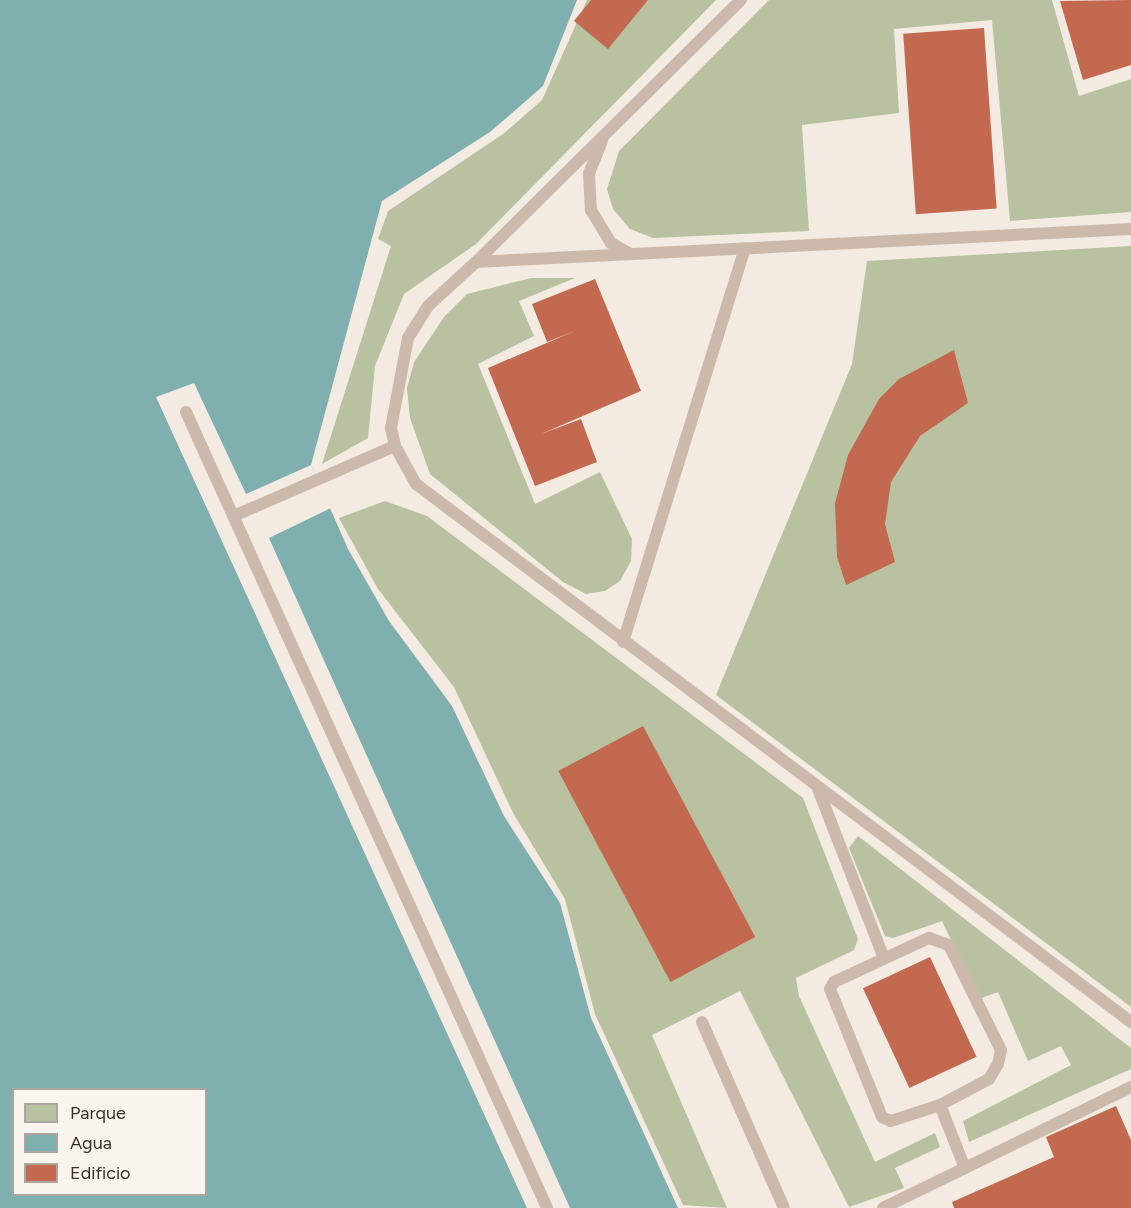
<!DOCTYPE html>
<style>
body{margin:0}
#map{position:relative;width:1131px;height:1208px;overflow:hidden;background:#f3eae1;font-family:Figtree,sans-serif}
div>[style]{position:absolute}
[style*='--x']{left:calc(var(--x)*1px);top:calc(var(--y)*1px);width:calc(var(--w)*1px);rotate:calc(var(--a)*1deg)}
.green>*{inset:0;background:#b8c2a1}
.water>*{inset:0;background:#80afb0}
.pier>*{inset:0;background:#f3eae1}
.building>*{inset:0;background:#c3694f;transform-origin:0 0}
.service>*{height:12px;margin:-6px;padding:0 6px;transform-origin:6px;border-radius:6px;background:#cbbaac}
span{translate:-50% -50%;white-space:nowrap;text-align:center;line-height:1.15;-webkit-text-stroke:4.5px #faf4ee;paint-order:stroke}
.legend{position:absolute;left:12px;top:1088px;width:195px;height:108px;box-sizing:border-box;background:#faf4ee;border:2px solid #ada5a0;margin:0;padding:8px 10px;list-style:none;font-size:18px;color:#3a2f2b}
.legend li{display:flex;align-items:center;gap:12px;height:30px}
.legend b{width:30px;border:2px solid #ada5a0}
</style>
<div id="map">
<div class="green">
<i style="clip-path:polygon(587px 0,716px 0,476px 244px,404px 294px,375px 366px,368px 438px,322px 464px,391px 246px,378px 239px,388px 211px,503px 134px,542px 100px)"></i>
<i style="clip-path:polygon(769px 0,1052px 0,1079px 96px,1131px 79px,1131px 212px,1010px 221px,992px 20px,894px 29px,899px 113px,802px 125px,809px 231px,653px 238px,630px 229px,613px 209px,607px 189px,619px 151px)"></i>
<i style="clip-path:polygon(1131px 246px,1131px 1007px,716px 695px,852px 364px,867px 261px)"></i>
<i style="clip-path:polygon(531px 278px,575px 278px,519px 301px,534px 336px,478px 364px,535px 504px,600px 472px,632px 539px,631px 561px,620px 581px,605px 591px,586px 594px,563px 582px,430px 474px,410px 418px,407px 388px,414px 362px,444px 317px,467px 294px)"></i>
<i style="clip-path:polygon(385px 501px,427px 516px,803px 798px,858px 939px,854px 950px,796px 978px,799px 996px,875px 1162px,935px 1133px,940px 1147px,895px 1168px,904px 1188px,849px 1207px,740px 991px,652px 1035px,727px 1208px,683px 1205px,595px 1014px,565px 899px,513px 813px,454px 687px,378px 589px,339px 518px)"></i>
<i style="clip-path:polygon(858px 836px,1131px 1048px,1131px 1069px,969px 1142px,963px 1121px,1071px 1065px,1061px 1046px,1028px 1061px,998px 992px,979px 999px,942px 921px,893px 938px,885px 936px,849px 848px)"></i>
</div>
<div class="water">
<i style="clip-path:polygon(evenodd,0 0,577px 0,543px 86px,490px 132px,382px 201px,311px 465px,348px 549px,389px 621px,452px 706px,504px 816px,560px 903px,591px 1018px,678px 1208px,0 1208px,0 0,14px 1090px,206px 1090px,206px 1194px,14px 1194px,14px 1090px)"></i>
</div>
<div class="pier">
<i style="clip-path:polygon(194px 383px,246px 494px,311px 465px,318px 480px,331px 508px,269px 538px,570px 1208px,527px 1208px,156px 397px)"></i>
</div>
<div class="building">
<i style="clip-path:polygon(591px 0,648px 0,608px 49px,574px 21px)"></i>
<i style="clip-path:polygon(1131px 0,1131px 65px,1083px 80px,1060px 1px)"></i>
<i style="left:984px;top:28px;width:181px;height:81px;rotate:86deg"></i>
<i style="clip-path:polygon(595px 279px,641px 391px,541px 434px,581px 419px,597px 462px,535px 486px,488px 368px,577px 330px,547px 342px,532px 304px)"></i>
<i style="clip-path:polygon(954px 350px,968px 403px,920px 436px,891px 482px,885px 524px,895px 562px,846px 585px,837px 557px,835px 503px,848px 455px,879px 399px,899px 379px)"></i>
<i style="left:643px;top:726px;width:239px;height:96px;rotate:62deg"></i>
<i style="left:930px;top:957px;width:110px;height:74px;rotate:65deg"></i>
<i style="clip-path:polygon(1116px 1106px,1131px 1140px,1131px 1208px,954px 1208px,952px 1202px,1054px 1157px,1046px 1137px)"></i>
</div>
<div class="service">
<i style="--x:602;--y:141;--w:35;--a:112"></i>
<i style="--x:589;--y:174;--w:36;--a:87"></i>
<i style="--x:591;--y:210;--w:39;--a:59"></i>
<i style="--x:611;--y:243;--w:22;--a:30"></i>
<i style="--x:1131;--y:229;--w:656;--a:177.12"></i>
<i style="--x:476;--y:262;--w:65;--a:137.5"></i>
<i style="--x:428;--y:306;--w:38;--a:122"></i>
<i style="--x:408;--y:338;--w:92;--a:100.7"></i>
<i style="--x:391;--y:428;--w:18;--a:77"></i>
<i style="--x:395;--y:446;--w:43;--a:61.1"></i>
<i style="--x:416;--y:484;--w:895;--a:36.96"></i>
<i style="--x:476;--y:262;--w:373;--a:-44.7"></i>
<i style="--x:186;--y:412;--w:874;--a:65.6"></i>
<i style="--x:236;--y:515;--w:173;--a:-23.5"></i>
<i style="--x:623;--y:642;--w:412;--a:-72.8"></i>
<i style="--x:818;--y:789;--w:181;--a:68.7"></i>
<i style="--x:929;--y:938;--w:21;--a:19"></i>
<i style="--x:949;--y:945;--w:117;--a:63.7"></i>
<i style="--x:1001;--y:1050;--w:14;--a:102"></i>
<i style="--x:998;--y:1064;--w:17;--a:121"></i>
<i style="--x:989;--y:1079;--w:55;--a:152"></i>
<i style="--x:940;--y:1105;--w:52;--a:161.9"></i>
<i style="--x:891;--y:1121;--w:10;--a:-156"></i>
<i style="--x:882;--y:1117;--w:138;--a:-112.1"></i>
<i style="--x:830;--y:989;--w:8;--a:-60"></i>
<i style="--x:834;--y:982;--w:105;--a:-24.9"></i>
<i style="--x:702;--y:1022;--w:203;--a:66.2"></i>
<i style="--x:940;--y:1105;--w:68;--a:68.4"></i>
<i style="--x:883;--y:1208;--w:276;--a:-26"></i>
</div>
<ul class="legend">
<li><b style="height:16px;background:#b8c2a1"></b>Parque</li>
<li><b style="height:16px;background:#80afb0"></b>Agua</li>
<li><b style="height:16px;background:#c3694f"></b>Edificio</li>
</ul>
</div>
